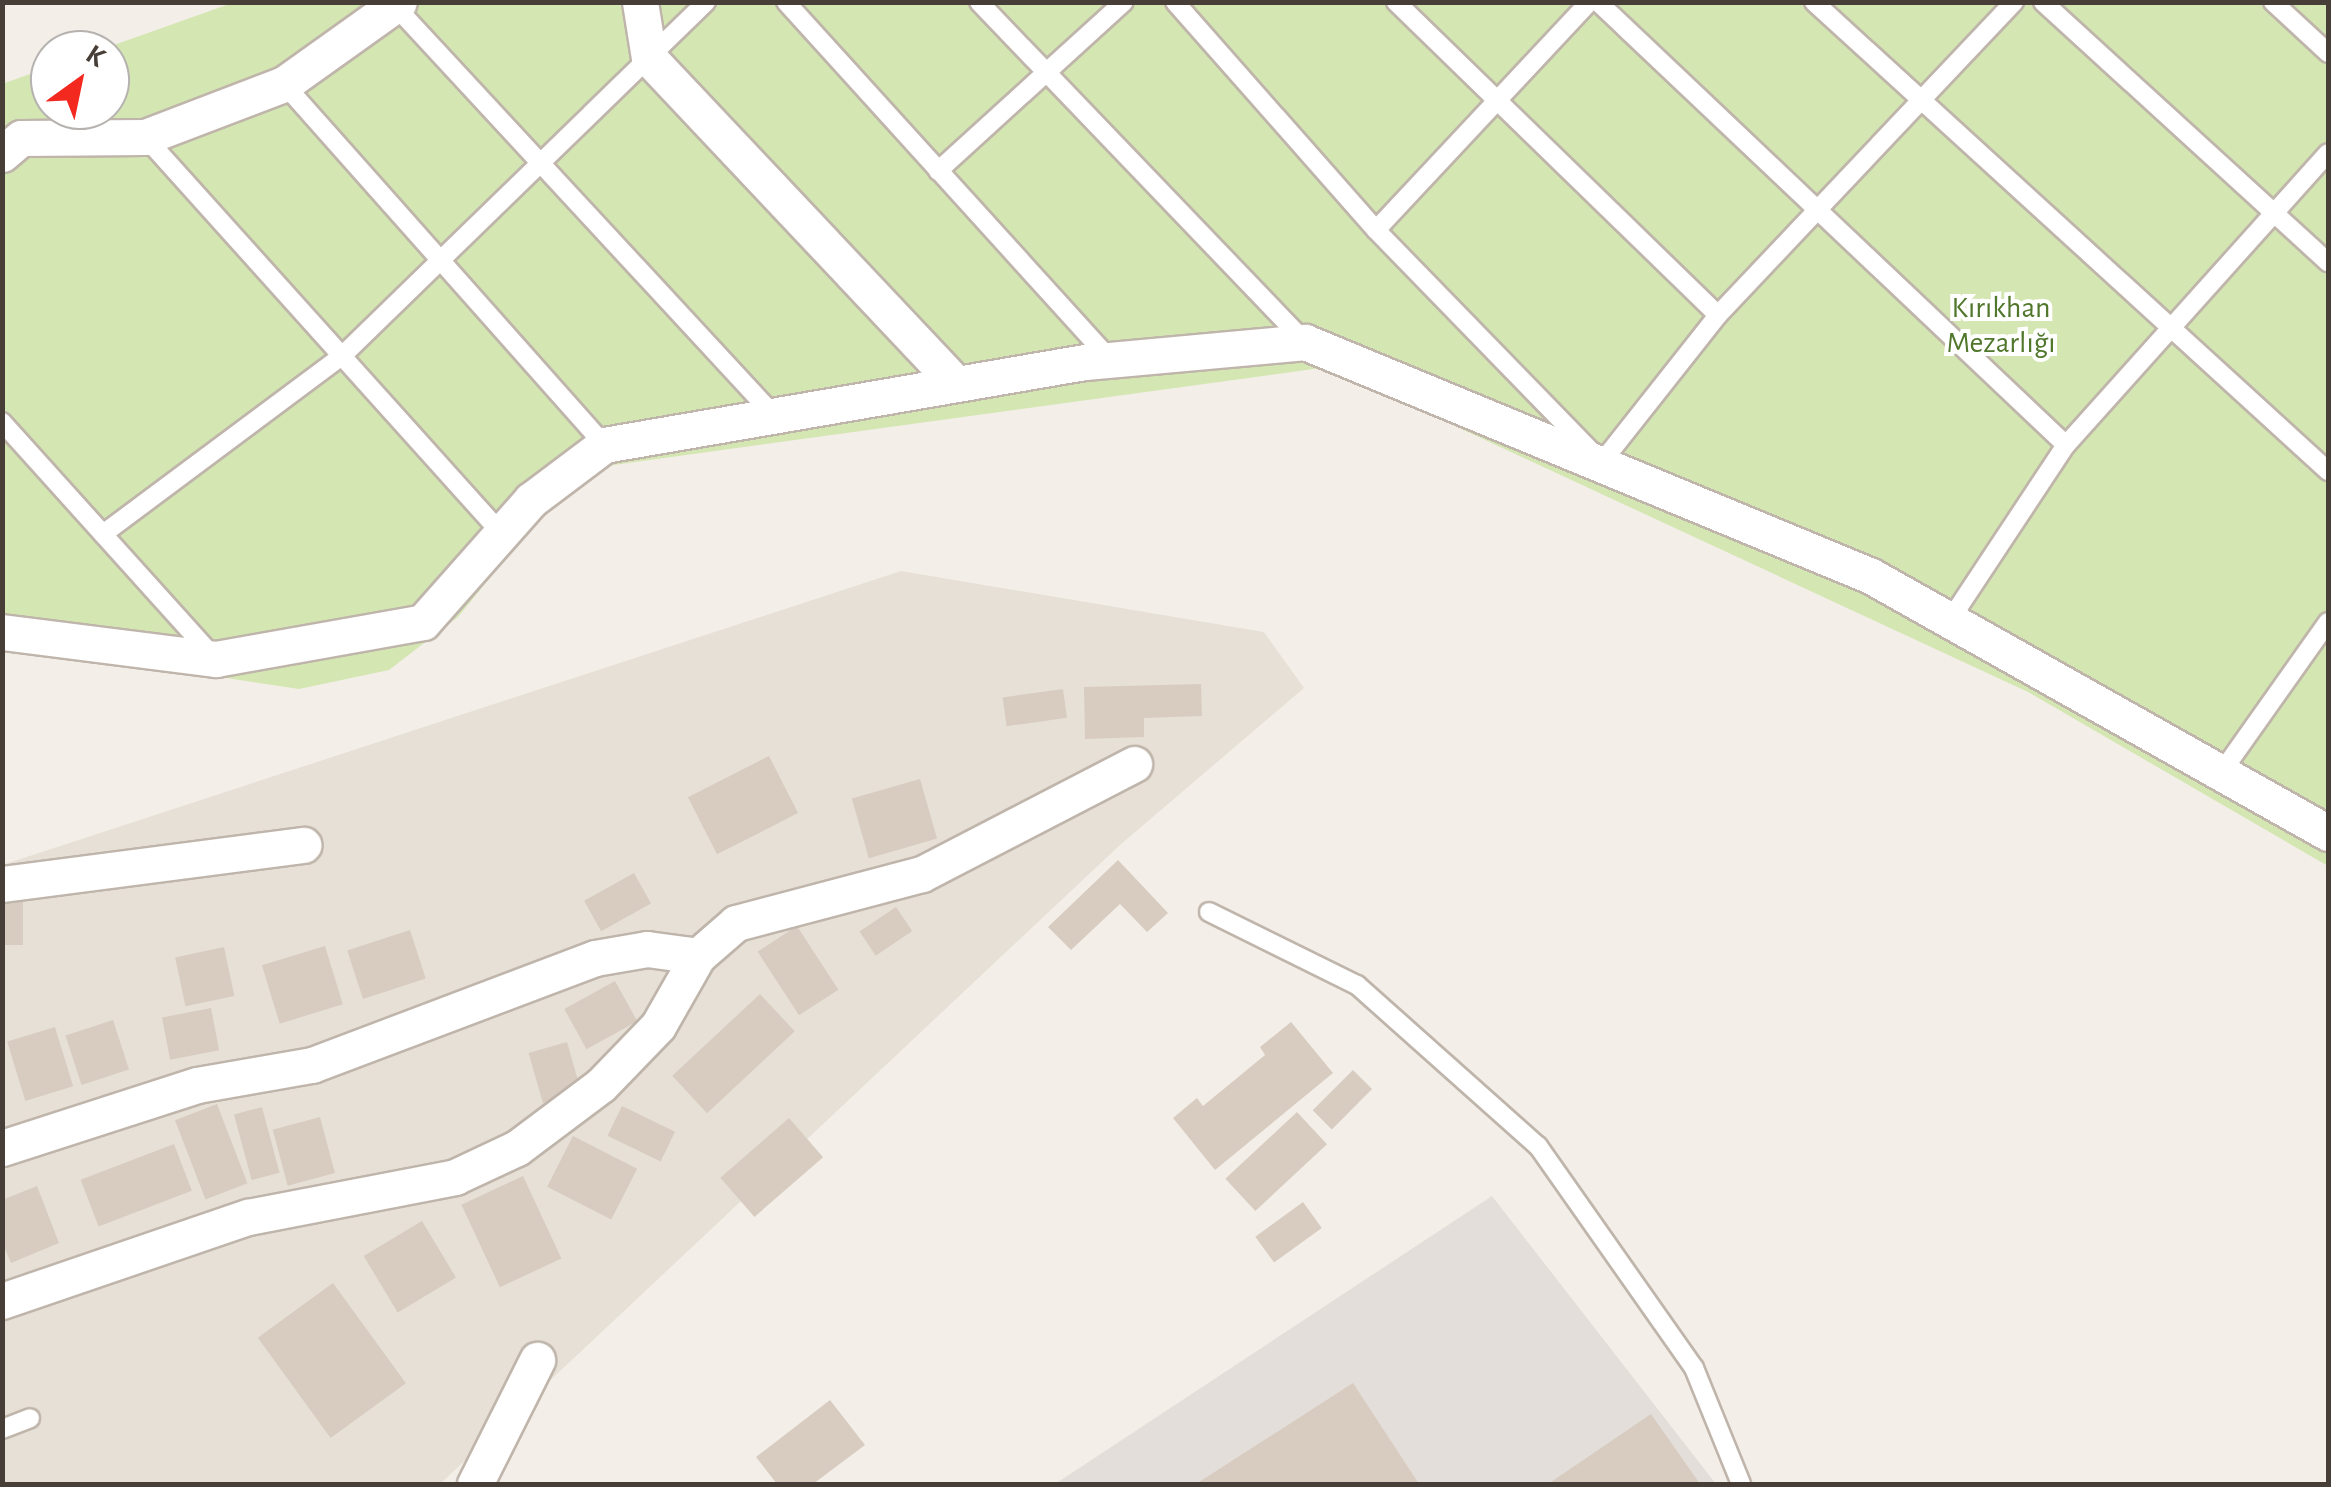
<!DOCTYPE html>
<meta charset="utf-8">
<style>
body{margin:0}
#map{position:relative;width:2331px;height:1487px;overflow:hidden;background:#f3efe8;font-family:"Alegreya Sans",sans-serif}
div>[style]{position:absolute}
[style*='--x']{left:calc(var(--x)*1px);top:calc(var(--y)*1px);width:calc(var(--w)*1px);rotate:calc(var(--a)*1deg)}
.residential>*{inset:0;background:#e7e0d6}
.industrial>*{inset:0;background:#e3ded9}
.green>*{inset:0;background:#d4e6b2}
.building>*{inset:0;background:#d8ccc1;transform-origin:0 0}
.roads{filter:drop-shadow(2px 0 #bfb5ab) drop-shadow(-2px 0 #bfb5ab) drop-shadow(0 2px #bfb5ab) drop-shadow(0 -2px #bfb5ab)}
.lane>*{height:18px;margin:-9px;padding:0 9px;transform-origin:9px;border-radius:9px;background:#fff}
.street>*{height:35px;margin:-17.5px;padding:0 17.5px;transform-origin:17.5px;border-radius:17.5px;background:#fff}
span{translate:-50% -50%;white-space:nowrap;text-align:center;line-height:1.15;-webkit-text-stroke:8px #fff;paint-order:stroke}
.park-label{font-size:30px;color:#50772b}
.frame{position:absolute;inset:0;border:5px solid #473f37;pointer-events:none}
.north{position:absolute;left:30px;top:30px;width:100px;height:100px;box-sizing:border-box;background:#fff;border:2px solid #b5b2af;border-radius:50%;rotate:33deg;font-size:28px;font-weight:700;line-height:40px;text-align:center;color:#473f37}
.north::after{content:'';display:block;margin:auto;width:35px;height:45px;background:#f3281f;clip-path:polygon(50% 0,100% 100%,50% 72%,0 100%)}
</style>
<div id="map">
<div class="residential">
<i style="clip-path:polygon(901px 571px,1264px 632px,1304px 688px,1120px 845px,440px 1484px,3px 1484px,2px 865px)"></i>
</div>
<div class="industrial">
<i style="clip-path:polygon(1492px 1196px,1716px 1484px,1055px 1484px)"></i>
</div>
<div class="green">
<i style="clip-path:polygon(235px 2px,2328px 3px,2328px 866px,2028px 692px,1328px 367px,606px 466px,547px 507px,458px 617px,389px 670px,299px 689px,3px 644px,2px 84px,50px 67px,50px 110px,110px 110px,110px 50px,100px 50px)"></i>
</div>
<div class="building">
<i style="clip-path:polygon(1201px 684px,1202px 716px,1144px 718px,1144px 737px,1085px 739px,1084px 687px)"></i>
<i style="left:1063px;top:689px;width:29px;height:61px;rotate:82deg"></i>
<i style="left:769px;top:756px;width:64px;height:91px;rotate:63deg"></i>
<i style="left:920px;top:779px;width:62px;height:71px;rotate:74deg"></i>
<i style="clip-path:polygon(1118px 860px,1168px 913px,1147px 932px,1120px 904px,1071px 950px,1048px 927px)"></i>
<i style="left:634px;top:873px;width:35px;height:57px;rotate:61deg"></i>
<i style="left:2px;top:896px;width:21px;height:49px"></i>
<i style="left:896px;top:907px;width:29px;height:44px;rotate:56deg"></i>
<i style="left:797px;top:926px;width:76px;height:47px;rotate:57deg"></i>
<i style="left:410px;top:930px;width:51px;height:66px;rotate:72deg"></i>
<i style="left:325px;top:946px;width:61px;height:66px;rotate:73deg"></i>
<i style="left:224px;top:947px;width:50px;height:50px;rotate:78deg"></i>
<i style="left:615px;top:981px;width:46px;height:58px;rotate:61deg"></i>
<i style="left:760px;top:994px;width:51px;height:120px;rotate:47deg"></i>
<i style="left:211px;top:1008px;width:43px;height:50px;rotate:79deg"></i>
<i style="left:113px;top:1020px;width:52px;height:50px;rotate:72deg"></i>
<i style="clip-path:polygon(1291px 1022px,1333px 1073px,1215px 1170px,1173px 1118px,1197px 1098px,1203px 1106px,1265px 1055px,1260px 1047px)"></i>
<i style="left:55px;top:1027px;width:62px;height:50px;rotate:73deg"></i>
<i style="left:567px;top:1042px;width:52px;height:40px;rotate:74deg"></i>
<i style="left:1353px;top:1070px;width:27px;height:57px;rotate:45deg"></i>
<i style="left:217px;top:1104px;width:85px;height:45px;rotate:69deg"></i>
<i style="left:622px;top:1106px;width:59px;height:33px;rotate:26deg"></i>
<i style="left:262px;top:1107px;width:68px;height:29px;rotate:75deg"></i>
<i style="left:1297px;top:1112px;width:44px;height:98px;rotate:47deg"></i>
<i style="left:320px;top:1117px;width:58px;height:49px;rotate:75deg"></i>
<i style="left:789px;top:1118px;width:52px;height:91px;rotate:49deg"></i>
<i style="left:573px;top:1136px;width:72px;height:57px;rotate:27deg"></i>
<i style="left:174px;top:1144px;width:50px;height:100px;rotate:69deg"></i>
<i style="left:523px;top:1176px;width:91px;height:68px;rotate:65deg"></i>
<i style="clip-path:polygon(37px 1186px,59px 1243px,11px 1263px,2px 1242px,2px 1200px)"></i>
<i style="left:1303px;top:1202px;width:32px;height:59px;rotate:54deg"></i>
<i style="left:422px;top:1221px;width:66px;height:68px;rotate:59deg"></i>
<i style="left:333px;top:1283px;width:124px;height:93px;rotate:54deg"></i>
<i style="clip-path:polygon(1353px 1383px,1419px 1484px,1196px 1484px)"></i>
<i style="clip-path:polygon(830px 1400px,865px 1445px,813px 1484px,777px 1484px,756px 1457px)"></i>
<i style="clip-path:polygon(1651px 1414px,1700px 1484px,1548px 1484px)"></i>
</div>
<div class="roads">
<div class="lane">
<i style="--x:786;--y:2;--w:485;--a:47.8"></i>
<i style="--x:979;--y:2;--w:470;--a:46.2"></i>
<i style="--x:1175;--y:2;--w:304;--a:48.6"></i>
<i style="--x:1376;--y:230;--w:324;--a:45.8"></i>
<i style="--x:1602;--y:462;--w:187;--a:-51.7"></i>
<i style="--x:1718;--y:315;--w:431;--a:-46.6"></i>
<i style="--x:1396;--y:2;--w:449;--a:44.2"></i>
<i style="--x:1598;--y:2;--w:644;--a:43.43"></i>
<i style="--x:1814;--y:2;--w:696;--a:42.38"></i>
<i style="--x:2043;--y:2;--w:386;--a:42.4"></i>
<i style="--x:2273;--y:2;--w:75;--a:42.8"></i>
<i style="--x:396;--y:7;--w:551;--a:47.21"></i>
<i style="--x:284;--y:84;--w:482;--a:48.4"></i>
<i style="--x:145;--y:137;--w:532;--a:48.04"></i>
<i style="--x:938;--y:171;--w:251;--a:-42.3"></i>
<i style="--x:1376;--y:230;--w:312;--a:-46.9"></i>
<i style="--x:2;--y:422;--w:314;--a:48"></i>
<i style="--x:103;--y:534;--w:298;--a:-36.7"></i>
<i style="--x:342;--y:356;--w:508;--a:-44.2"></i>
<i style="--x:1950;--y:620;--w:210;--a:-56.5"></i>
<i style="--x:2066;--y:445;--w:392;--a:-48.1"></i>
<i style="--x:2221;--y:773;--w:185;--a:-54.7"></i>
<i style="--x:1209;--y:912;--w:165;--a:26.3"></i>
<i style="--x:1357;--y:985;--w:242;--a:41.7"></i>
<i style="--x:1538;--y:1146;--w:271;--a:54.9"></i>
<i style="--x:1694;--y:1368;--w:125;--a:67.9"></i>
<i style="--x:2;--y:1429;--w:30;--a:-21"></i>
</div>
<div class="street">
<i style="--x:640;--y:2;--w:57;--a:80.9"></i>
<i style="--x:649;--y:58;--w:445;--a:46.7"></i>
<i style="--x:2;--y:154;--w:25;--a:-40"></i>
<i style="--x:21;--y:138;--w:124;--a:-0.5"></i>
<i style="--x:145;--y:137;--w:149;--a:-20.9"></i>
<i style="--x:284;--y:84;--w:141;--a:-35.5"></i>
<i style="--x:2;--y:632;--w:216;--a:7.2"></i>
<i style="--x:216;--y:659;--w:210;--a:-10.1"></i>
<i style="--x:423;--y:622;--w:163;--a:-48.5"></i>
<i style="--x:531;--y:500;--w:91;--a:-37"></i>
<i style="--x:604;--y:445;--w:489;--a:-9.8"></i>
<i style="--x:1086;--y:362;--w:220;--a:-5.2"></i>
<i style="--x:1305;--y:342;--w:612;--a:22.46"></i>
<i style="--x:1871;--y:576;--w:524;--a:29.35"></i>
<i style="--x:2;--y:884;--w:304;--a:-7.4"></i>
<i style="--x:2;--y:1148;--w:205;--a:-17.9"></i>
<i style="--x:197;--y:1085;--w:117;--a:-9.9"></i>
<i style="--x:312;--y:1065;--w:303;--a:-20.7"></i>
<i style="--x:595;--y:958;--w:53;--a:-9.8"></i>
<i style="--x:647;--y:949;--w:51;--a:7.8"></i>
<i style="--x:2;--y:1301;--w:260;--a:-18.9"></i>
<i style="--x:248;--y:1217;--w:211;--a:-10.9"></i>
<i style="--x:455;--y:1177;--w:68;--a:-25.1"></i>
<i style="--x:517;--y:1148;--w:105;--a:-36.9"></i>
<i style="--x:601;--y:1085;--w:82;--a:-46"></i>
<i style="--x:658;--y:1026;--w:81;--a:-60.3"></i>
<i style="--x:698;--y:956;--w:50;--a:-41"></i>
<i style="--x:736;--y:923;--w:192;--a:-14.8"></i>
<i style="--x:922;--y:874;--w:239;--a:-27.4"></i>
<i style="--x:475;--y:1484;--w:139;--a:-63.4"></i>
</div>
</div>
<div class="park-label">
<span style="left:2001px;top:325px">Kırıkhan<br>Mezarlığı</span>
</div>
<div class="frame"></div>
<div class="north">K</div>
</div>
